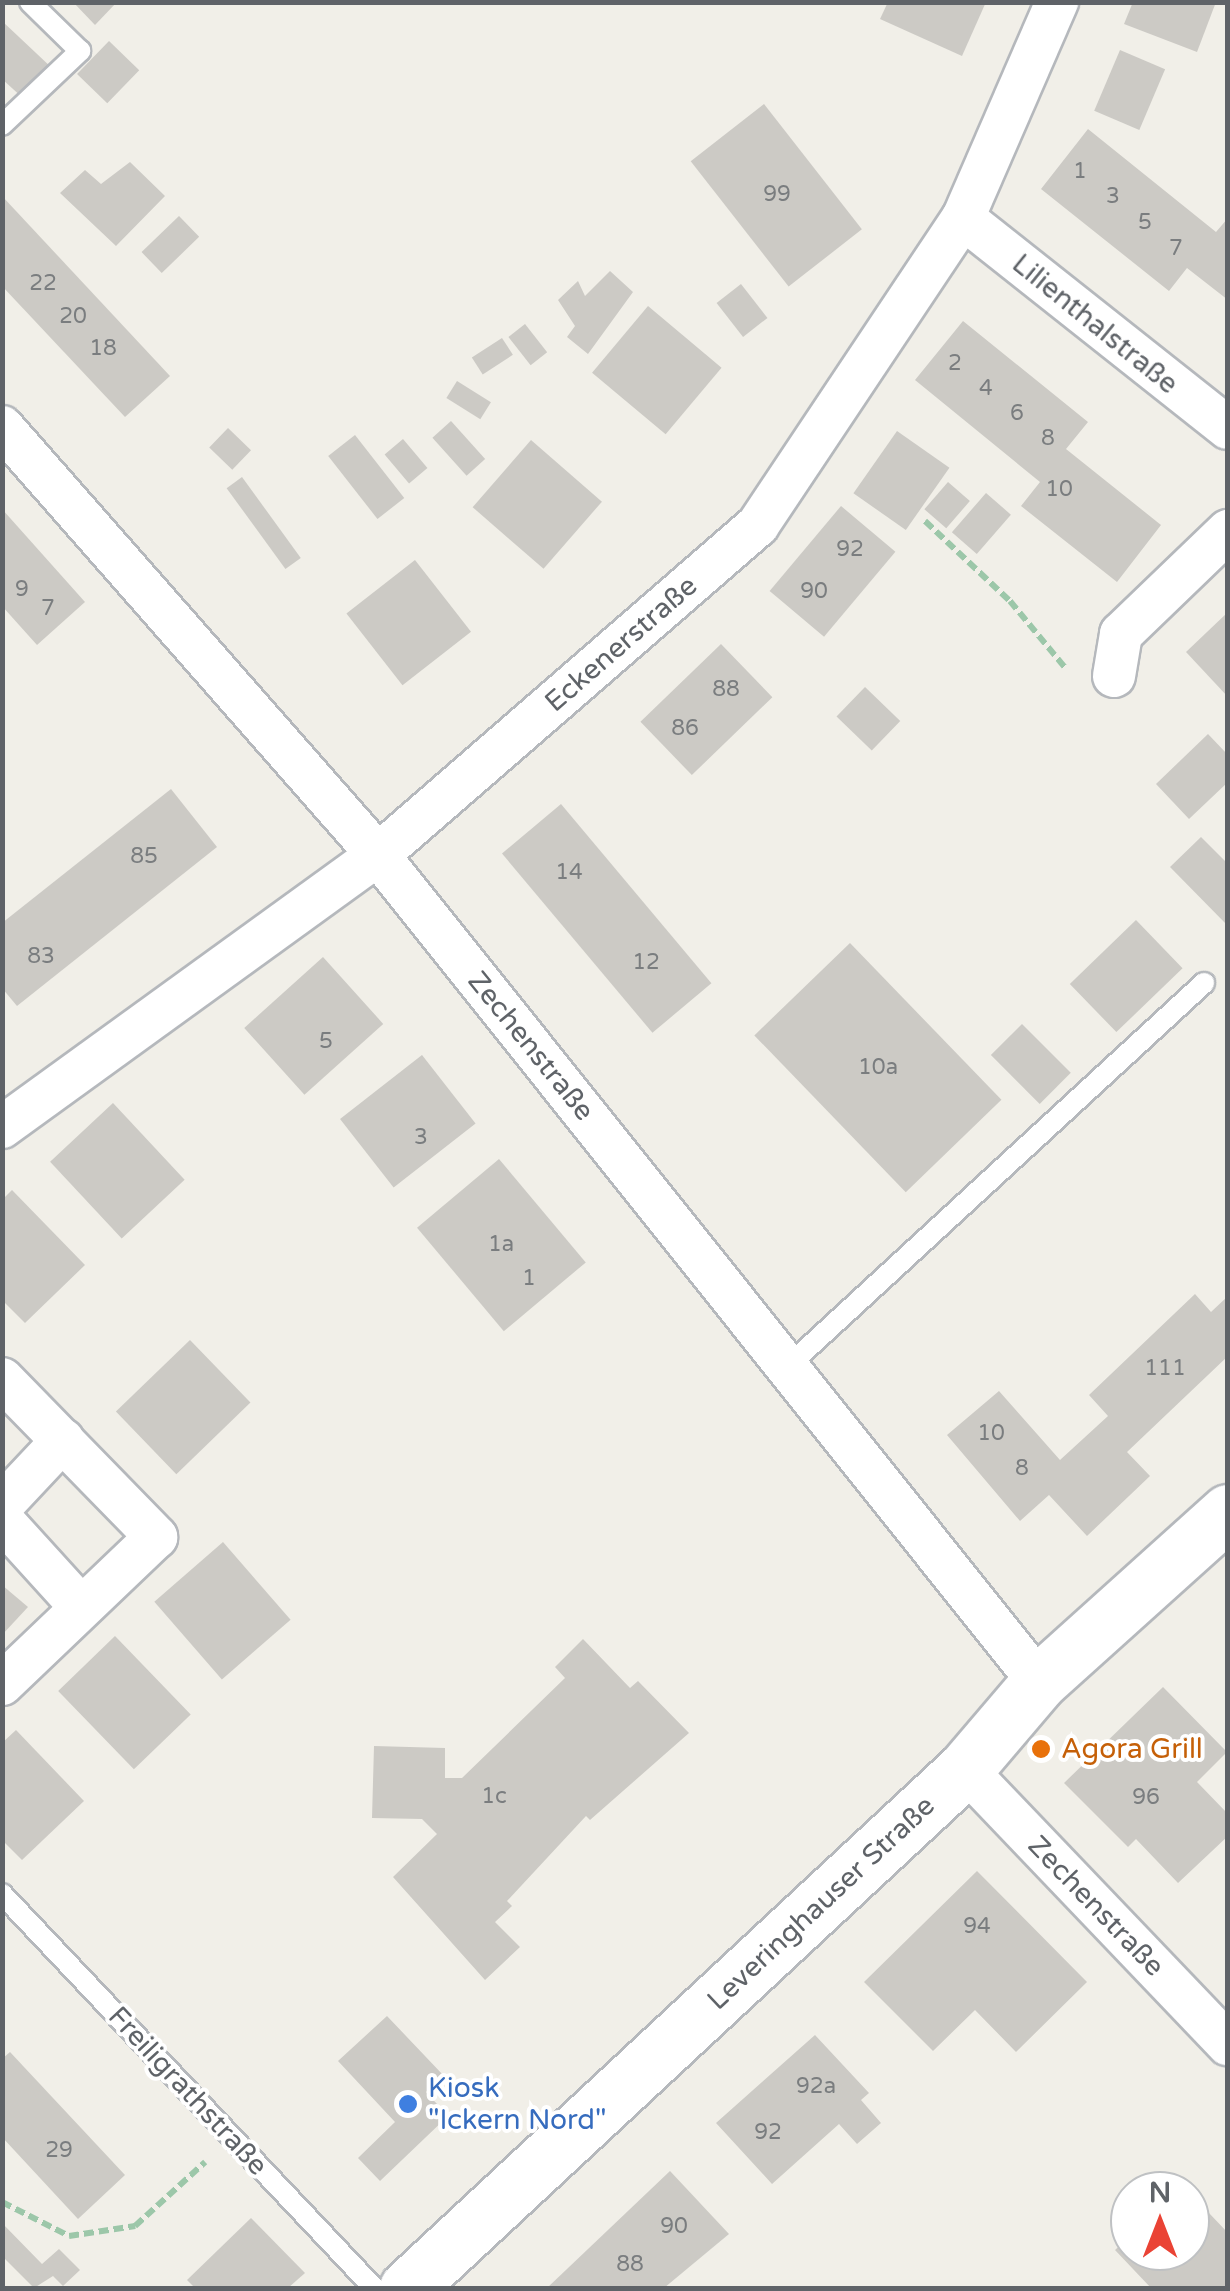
<!DOCTYPE html>
<meta charset="utf-8">
<style>
body{margin:0}
#map{position:relative;width:1230px;height:2291px;overflow:hidden;background:#f1efe8;font-family:"Varela Round",sans-serif}
div>[style]{position:absolute}
[style*='--x']{left:calc(var(--x)*1px);top:calc(var(--y)*1px);width:calc(var(--w)*1px);rotate:calc(var(--a)*1deg)}
.building>*{inset:0;background:#cccac5;transform-origin:0 0}
.path>*{height:6px;margin-top:-3px;transform-origin:0;background:repeating-linear-gradient(90deg,#9cc7a9 0 10px,transparent 0 15px)}
.roads{filter:drop-shadow(2px 0 #b5b8bc) drop-shadow(-2px 0 #b5b8bc) drop-shadow(0 2px #b5b8bc) drop-shadow(0 -2px #b5b8bc)}
.lane>*{height:20px;margin:-10px;padding:0 10px;transform-origin:10px;border-radius:10px;background:#fff}
.street>*{height:42px;margin:-21px;padding:0 21px;transform-origin:21px;border-radius:21px;background:#fff}
.secondary>*{height:55px;margin:-27.5px;padding:0 27.5px;transform-origin:27.5px;border-radius:27.5px;background:#fff}
.dots>*{width:28px;height:28px;translate:-50% -50%;box-sizing:border-box;border:5px solid #fff;border-radius:50%}
span{translate:-50% -50%;white-space:nowrap;text-align:center;line-height:1.15;-webkit-text-stroke:8px #fff;paint-order:stroke}
.number-label{font-size:22px;color:#7a7d7f}
.number-label span{-webkit-text-stroke-width:0}
.street-label{font-size:28px;color:#5f6368}
.food-label{font-size:28px;color:#c56008}
.left{translate:0 -50%;text-align:left}
.shop-label{font-size:28px;color:#366cbe}
.frame{position:absolute;inset:0;border:5px solid #5f6368;pointer-events:none}
.north{position:absolute;left:1110px;top:2171px;width:100px;height:100px;box-sizing:border-box;background:#fff;border:2px solid #bfc1c3;border-radius:50%;rotate:0deg;font-size:28px;font-weight:700;line-height:40px;text-align:center;color:#5f6368}
.north::after{content:'';display:block;margin:auto;width:35px;height:45px;background:#ea4335;clip-path:polygon(50% 0,100% 100%,50% 72%,0 100%)}
</style>
<div id="map">
<div class="building">
<i style="clip-path:polygon(73px 2px,117px 2px,95px 25px)"></i>
<i style="clip-path:polygon(888px 2px,986px 2px,962px 56px,880px 19px)"></i>
<i style="clip-path:polygon(1133px 2px,1216px 2px,1197px 52px,1124px 24px)"></i>
<i style="clip-path:polygon(2px 21px,53px 69px,24px 99px,2px 79px)"></i>
<i style="left:109px;top:41px;width:42px;height:46px;rotate:44deg"></i>
<i style="left:1120px;top:50px;width:49px;height:66px;rotate:23deg"></i>
<i style="left:764px;top:104px;width:159px;height:93px;rotate:52deg"></i>
<i style="clip-path:polygon(1088px 129px,1216px 232px,1228px 218px,1228px 300px,1187px 268px,1169px 291px,1041px 189px)"></i>
<i style="clip-path:polygon(130px 162px,165px 196px,116px 246px,60px 193px,85px 170px,101px 184px)"></i>
<i style="clip-path:polygon(2px 196px,170px 376px,125px 417px,2px 286px)"></i>
<i style="left:179px;top:216px;width:29px;height:52px;rotate:46deg"></i>
<i style="clip-path:polygon(610px 271px,633px 292px,588px 354px,567px 337px,575px 326px,558px 300px,578px 281px,585px 296px)"></i>
<i style="left:741px;top:284px;width:43px;height:31px;rotate:52deg"></i>
<i style="left:648px;top:306px;width:96px;height:87px;rotate:40deg"></i>
<i style="clip-path:polygon(963px 321px,1088px 422px,1066px 449px,1161px 525px,1117px 582px,1021px 506px,1040px 482px,915px 380px)"></i>
<i style="left:525px;top:324px;width:36px;height:21px;rotate:52deg"></i>
<i style="left:502px;top:338px;width:20px;height:36px;rotate:57deg"></i>
<i style="left:457px;top:381px;width:40px;height:20px;rotate:32deg"></i>
<i style="left:451px;top:421px;width:51px;height:25px;rotate:48deg"></i>
<i style="left:228px;top:428px;width:32px;height:27px;rotate:44deg"></i>
<i style="left:897px;top:431px;width:64px;height:76px;rotate:35deg"></i>
<i style="left:355px;top:435px;width:80px;height:34px;rotate:52deg"></i>
<i style="left:403px;top:439px;width:38px;height:24px;rotate:50deg"></i>
<i style="left:531px;top:440px;width:94px;height:89px;rotate:41deg"></i>
<i style="left:242px;top:477px;width:100px;height:19px;rotate:54deg"></i>
<i style="left:948px;top:482px;width:29px;height:36px;rotate:41deg"></i>
<i style="left:986px;top:493px;width:33px;height:52px;rotate:41deg"></i>
<i style="left:841px;top:506px;width:71px;height:111px;rotate:40deg"></i>
<i style="clip-path:polygon(2px 509px,85px 602px,37px 645px,2px 606px)"></i>
<i style="left:415px;top:560px;width:91px;height:87px;rotate:52deg"></i>
<i style="clip-path:polygon(1228px 612px,1228px 697px,1186px 652px)"></i>
<i style="left:721px;top:644px;width:74px;height:112px;rotate:46deg"></i>
<i style="left:865px;top:687px;width:49px;height:41px;rotate:44deg"></i>
<i style="clip-path:polygon(1208px 734px,1228px 755px,1228px 782px,1189px 819px,1156px 784px)"></i>
<i style="clip-path:polygon(171px 789px,217px 847px,17px 1006px,2px 988px,2px 923px)"></i>
<i style="left:561px;top:804px;width:234px;height:77px;rotate:50deg"></i>
<i style="clip-path:polygon(1201px 837px,1228px 864px,1228px 926px,1170px 867px)"></i>
<i style="left:1136px;top:920px;width:67px;height:92px;rotate:46deg"></i>
<i style="left:850px;top:943px;width:218px;height:133px;rotate:46deg"></i>
<i style="left:323px;top:957px;width:90px;height:106px;rotate:48deg"></i>
<i style="left:1022px;top:1024px;width:69px;height:44px;rotate:45deg"></i>
<i style="left:422px;top:1055px;width:87px;height:104px;rotate:52deg"></i>
<i style="left:113px;top:1103px;width:105px;height:86px;rotate:47deg"></i>
<i style="left:499px;top:1159px;width:135px;height:107px;rotate:50deg"></i>
<i style="clip-path:polygon(12px 1190px,85px 1265px,25px 1323px,2px 1300px,2px 1200px)"></i>
<i style="clip-path:polygon(1195px 1294px,1211px 1312px,1228px 1296px,1228px 1356px,1127px 1452px,1150px 1476px,1087px 1536px,1049px 1495px,1020px 1521px,947px 1435px,999px 1391px,1060px 1460px,1108px 1416px,1089px 1395px)"></i>
<i style="left:190px;top:1340px;width:87px;height:103px;rotate:46deg"></i>
<i style="left:223px;top:1542px;width:103px;height:91px;rotate:49deg"></i>
<i style="clip-path:polygon(2px 1585px,28px 1607px,2px 1635px)"></i>
<i style="left:115px;top:1636px;width:109px;height:79px;rotate:46deg"></i>
<i style="clip-path:polygon(583px 1639px,630px 1688px,638px 1681px,689px 1733px,590px 1820px,586px 1816px,507px 1901px,512px 1906px,495px 1922px,520px 1947px,485px 1980px,393px 1877px,437px 1834px,422px 1819px,372px 1818px,374px 1746px,445px 1748px,445px 1778px,462px 1778px,565px 1678px,555px 1667px)"></i>
<i style="clip-path:polygon(1163px 1687px,1227px 1752px,1197px 1782px,1228px 1814px,1228px 1836px,1178px 1883px,1136px 1839px,1128px 1847px,1064px 1783px)"></i>
<i style="clip-path:polygon(16px 1730px,84px 1801px,22px 1860px,2px 1840px,2px 1743px)"></i>
<i style="clip-path:polygon(977px 1871px,1087px 1982px,1016px 2052px,975px 2010px,933px 2051px,864px 1982px)"></i>
<i style="clip-path:polygon(387px 2016px,444px 2076px,426px 2092px,448px 2116px,380px 2181px,358px 2158px,395px 2122px,338px 2061px)"></i>
<i style="clip-path:polygon(815px 2035px,869px 2093px,861px 2100px,881px 2123px,857px 2144px,839px 2124px,772px 2184px,716px 2123px)"></i>
<i style="clip-path:polygon(10px 2052px,125px 2175px,78px 2219px,2px 2137px,2px 2059px)"></i>
<i style="clip-path:polygon(670px 2171px,729px 2234px,664px 2288px,547px 2288px)"></i>
<i style="clip-path:polygon(1190px 2193px,1228px 2233px,1228px 2288px,1151px 2288px,1115px 2250px,1130px 2236px,1130px 2251px,1190px 2251px)"></i>
<i style="clip-path:polygon(251px 2218px,305px 2273px,288px 2288px,195px 2288px,187px 2280px)"></i>
<i style="clip-path:polygon(2px 2223px,42px 2264px,59px 2249px,80px 2270px,63px 2286px,53px 2276px,34px 2288px,2px 2256px)"></i>
</div>
<div class="path">
<i style="--x:925;--y:521;--w:117;--a:43.3"></i>
<i style="--x:1010;--y:601;--w:89;--a:50.4"></i>
<i style="--x:2;--y:2202;--w:75;--a:26.9"></i>
<i style="--x:69;--y:2236;--w:67;--a:-8.6"></i>
<i style="--x:135;--y:2226;--w:95;--a:-42.4"></i>
</div>
<div class="roads">
<div class="lane">
<i style="--x:2;--y:125;--w:108;--a:-43.5"></i>
<i style="--x:80;--y:51;--w:70;--a:-135.6"></i>
<i style="--x:787;--y:1367;--w:567;--a:-42.64"></i>
<i style="--x:2;--y:1894;--w:542;--a:46.65"></i>
</div>
<div class="street">
<i style="--x:963;--y:218;--w:338;--a:38.4"></i>
<i style="--x:2;--y:427;--w:570;--a:48.7"></i>
<i style="--x:378;--y:855;--w:1059;--a:51.37"></i>
<i style="--x:1114;--y:676;--w:43;--a:-80.5"></i>
<i style="--x:1121;--y:634;--w:149;--a:-43.9"></i>
<i style="--x:2;--y:1127;--w:464;--a:-35.9"></i>
<i style="--x:378;--y:855;--w:503;--a:-40.97"></i>
<i style="--x:758;--y:525;--w:369;--a:-56.3"></i>
<i style="--x:963;--y:218;--w:236;--a:-66.5"></i>
<i style="--x:2;--y:1379;--w:221;--a:45.7"></i>
<i style="--x:156;--y:1537;--w:213;--a:136.3"></i>
<i style="--x:2;--y:1505;--w:89;--a:-46.8"></i>
<i style="--x:2;--y:1520;--w:116;--a:47.8"></i>
<i style="--x:965;--y:1769;--w:381;--a:46.3"></i>
</div>
<div class="secondary">
<i style="--x:407;--y:2288;--w:762;--a:-42.93"></i>
<i style="--x:965;--y:1769;--w:114;--a:-49.6"></i>
<i style="--x:1039;--y:1682;--w:254;--a:-42"></i>
</div>
</div>
<div class="dots">
<i style="left:1041px;top:1749px;background:#e8710a"></i>
<i style="left:408px;top:2104px;background:#3f7fe0"></i>
</div>
<div class="number-label">
<span style="left:1080px;top:172px">1</span>
<span style="left:777px;top:195px">99</span>
<span style="left:1113px;top:197px">3</span>
<span style="left:1145px;top:223px">5</span>
<span style="left:1176px;top:249px">7</span>
<span style="left:43px;top:284px">22</span>
<span style="left:73px;top:317px">20</span>
<span style="left:103px;top:349px">18</span>
<span style="left:955px;top:364px">2</span>
<span style="left:986px;top:389px">4</span>
<span style="left:1017px;top:414px">6</span>
<span style="left:1048px;top:439px">8</span>
<span style="left:1059px;top:490px">10</span>
<span style="left:850px;top:550px">92</span>
<span style="left:22px;top:590px">9</span>
<span style="left:814px;top:592px">90</span>
<span style="left:48px;top:609px">7</span>
<span style="left:726px;top:690px">88</span>
<span style="left:685px;top:729px">86</span>
<span style="left:144px;top:857px">85</span>
<span style="left:569px;top:873px">14</span>
<span style="left:41px;top:957px">83</span>
<span style="left:646px;top:963px">12</span>
<span style="left:326px;top:1042px">5</span>
<span style="left:878px;top:1068px">10a</span>
<span style="left:421px;top:1138px">3</span>
<span style="left:501px;top:1245px">1a</span>
<span style="left:529px;top:1279px">1</span>
<span style="left:1165px;top:1369px">111</span>
<span style="left:991px;top:1434px">10</span>
<span style="left:1022px;top:1469px">8</span>
<span style="left:494px;top:1797px">1c</span>
<span style="left:1146px;top:1798px">96</span>
<span style="left:977px;top:1927px">94</span>
<span style="left:816px;top:2087px">92a</span>
<span style="left:768px;top:2133px">92</span>
<span style="left:59px;top:2151px">29</span>
<span style="left:674px;top:2227px">90</span>
<span style="left:630px;top:2265px">88</span>
</div>
<div class="street-label">
<span style="left:1095px;top:324px;rotate:39deg">Lilienthalstraße</span>
<span style="left:621px;top:644px;rotate:-41deg">Eckenerstraße</span>
<span style="left:531px;top:1046px;rotate:51deg">Zechenstraße</span>
<span style="left:821px;top:1903px;rotate:-43deg">Leveringhauser Straße</span>
<span style="left:1096px;top:1906px;rotate:46deg">Zechenstraße</span>
<span style="left:188px;top:2091px;rotate:47deg">Freiligrathstraße</span>
</div>
<div class="food-label">
<span class="left" style="left:1061px;top:1749px">Agora Grill</span>
</div>
<div class="shop-label">
<span class="left" style="left:428px;top:2104px">Kiosk<br>"Ickern Nord"</span>
</div>
<div class="frame"></div>
<div class="north">N</div>
</div>
